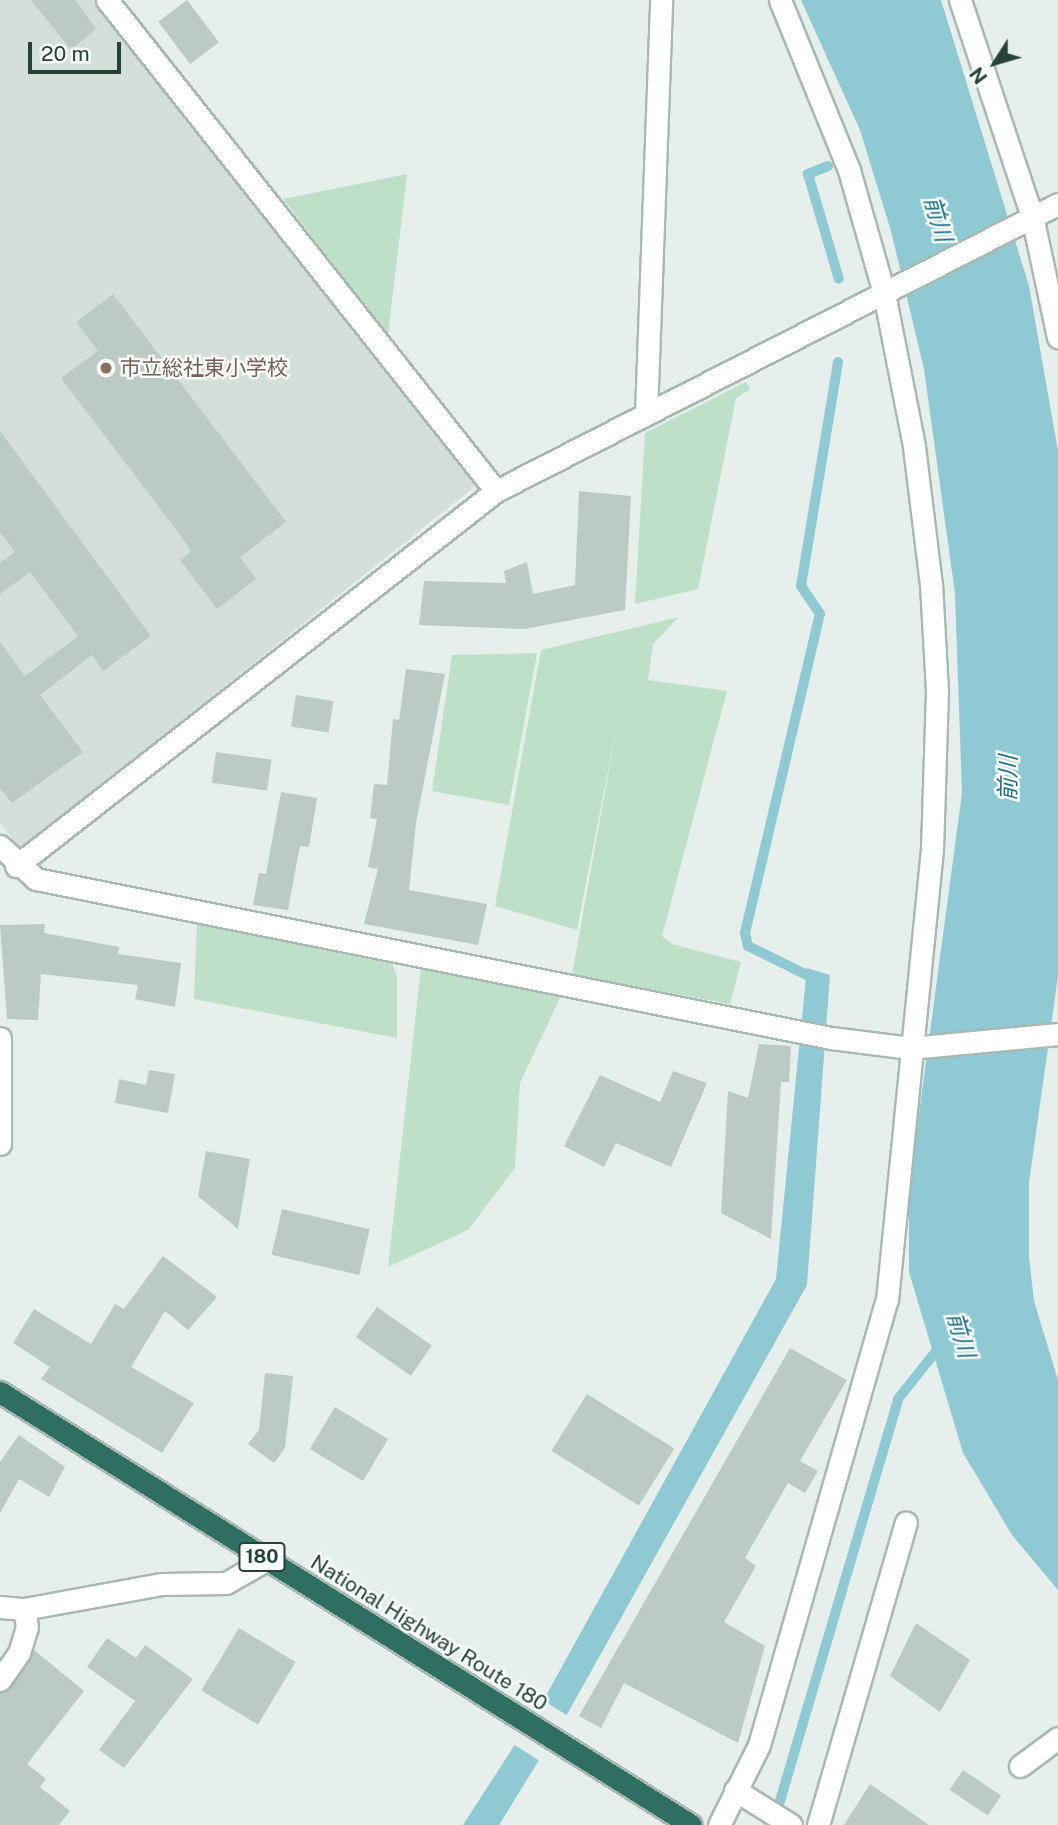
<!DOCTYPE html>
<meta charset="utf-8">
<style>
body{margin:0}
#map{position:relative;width:1058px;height:1825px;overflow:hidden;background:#e6efeb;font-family:"Public Sans","Noto Sans JP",sans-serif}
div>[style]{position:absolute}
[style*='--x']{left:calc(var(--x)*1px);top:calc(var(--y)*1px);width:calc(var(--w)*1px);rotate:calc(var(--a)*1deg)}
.built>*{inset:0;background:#d4dfda}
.green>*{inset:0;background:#bfe0c8}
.water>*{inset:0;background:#8ec9d4}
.pier>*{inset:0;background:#e6efeb;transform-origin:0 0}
.stream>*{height:10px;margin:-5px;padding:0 5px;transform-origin:5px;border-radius:5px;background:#8ec9d4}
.building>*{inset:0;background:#bbcac4;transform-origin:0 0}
.roads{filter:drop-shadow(2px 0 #a8b8b2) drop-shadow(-2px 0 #a8b8b2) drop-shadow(0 2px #a8b8b2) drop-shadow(0 -2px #a8b8b2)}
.street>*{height:21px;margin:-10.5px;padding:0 10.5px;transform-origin:10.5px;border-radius:10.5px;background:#fff}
.highway>*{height:21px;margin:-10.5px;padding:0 10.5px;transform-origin:10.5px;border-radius:10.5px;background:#2f6f62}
.dots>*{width:19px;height:19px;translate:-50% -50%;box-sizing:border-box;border:4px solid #f7fbf9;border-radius:50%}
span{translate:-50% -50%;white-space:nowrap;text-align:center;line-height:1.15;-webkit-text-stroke:5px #f7fbf9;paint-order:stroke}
.shield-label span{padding:2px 5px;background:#f7fbf9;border:2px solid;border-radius:5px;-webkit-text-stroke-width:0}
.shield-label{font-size:19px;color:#24423a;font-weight:700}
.education-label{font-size:21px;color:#785e54}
.left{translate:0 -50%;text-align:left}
.street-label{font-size:21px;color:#24423a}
.water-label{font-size:23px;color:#1c6f80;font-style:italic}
.north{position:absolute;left:960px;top:28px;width:70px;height:70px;-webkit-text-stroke:5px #f7fbf9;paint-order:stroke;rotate:233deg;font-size:19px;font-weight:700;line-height:28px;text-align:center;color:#24423a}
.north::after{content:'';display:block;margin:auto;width:24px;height:32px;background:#24423a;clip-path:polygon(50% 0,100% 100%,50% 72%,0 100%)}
.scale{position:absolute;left:28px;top:42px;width:93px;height:32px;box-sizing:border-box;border:4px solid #24423a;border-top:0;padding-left:9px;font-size:21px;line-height:24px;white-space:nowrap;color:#24423a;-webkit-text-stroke:5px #f7fbf9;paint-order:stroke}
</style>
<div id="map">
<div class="built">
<i style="clip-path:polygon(0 0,94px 0,478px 484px,21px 849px,0 823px)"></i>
</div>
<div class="green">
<i style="clip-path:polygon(407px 174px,388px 335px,283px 199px)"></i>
<i style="clip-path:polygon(746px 382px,750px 389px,736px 398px,698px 589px,635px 604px,645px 433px)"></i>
<i style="clip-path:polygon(679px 617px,653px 644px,648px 680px,727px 691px,662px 936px,672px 944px,741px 962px,730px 1004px,572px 975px,618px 719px,577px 930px,495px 906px,541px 650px)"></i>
<i style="clip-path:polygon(537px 653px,509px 805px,432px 791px,452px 655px)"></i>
<i style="clip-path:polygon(197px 924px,392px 964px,397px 976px,397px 1038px,194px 999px)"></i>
<i style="clip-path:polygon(421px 967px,561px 996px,520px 1083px,515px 1168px,468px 1230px,388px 1267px)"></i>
</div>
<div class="water">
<i style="clip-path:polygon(801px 0,941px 0,1029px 286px,1058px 451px,1058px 976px,1029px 1183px,1029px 1257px,1034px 1301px,1058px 1380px,1058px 1590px,1012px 1535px,963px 1453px,909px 1272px,909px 1189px,962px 793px,955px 594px,924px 369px,891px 231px,860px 130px)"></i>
<i style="clip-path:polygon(807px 968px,830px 975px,807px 1285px,565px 1718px,499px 1825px,463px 1825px,543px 1701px,776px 1279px)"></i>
</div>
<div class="pier">
<i style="left:541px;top:1699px;width:34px;height:53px;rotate:32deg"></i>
</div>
<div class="stream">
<i style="--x:828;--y:166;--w:22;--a:158"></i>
<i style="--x:808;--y:174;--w:109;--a:73.6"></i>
<i style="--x:815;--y:979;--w:75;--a:-153.8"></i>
<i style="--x:748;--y:946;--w:13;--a:-103"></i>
<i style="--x:745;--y:933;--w:328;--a:-76.8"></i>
<i style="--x:820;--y:614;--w:34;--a:-124"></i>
<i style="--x:801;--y:586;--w:227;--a:-80.6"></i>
<i style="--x:775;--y:1818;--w:437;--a:-73.6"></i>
<i style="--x:898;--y:1399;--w:69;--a:-51.5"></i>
</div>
<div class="building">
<i style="clip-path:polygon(31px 0,75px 0,96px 29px,71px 50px)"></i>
<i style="left:187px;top:0;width:53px;height:36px;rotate:53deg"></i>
<i style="clip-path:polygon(113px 294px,286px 522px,240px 557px,256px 579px,217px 609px,180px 560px,191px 551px,177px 531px,61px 378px,98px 351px,76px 322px)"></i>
<i style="clip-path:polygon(0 431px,151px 636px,103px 671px,92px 655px,40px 695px,83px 752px,12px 803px,0 788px,0 642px,25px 676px,78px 636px,30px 572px,0 594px,0 563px,15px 552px,0 532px)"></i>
<i style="clip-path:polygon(579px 491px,631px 496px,625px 610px,524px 629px,419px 625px,424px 581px,506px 583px,504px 571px,527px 562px,533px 594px,575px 585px)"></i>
<i style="clip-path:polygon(406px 669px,445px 674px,416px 823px,409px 890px,487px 904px,478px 945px,364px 924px,378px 869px,368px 867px,377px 819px,370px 818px,374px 784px,387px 785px,393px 719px,399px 720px)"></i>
<i style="left:296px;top:695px;width:38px;height:32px;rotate:9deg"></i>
<i style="left:216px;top:752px;width:56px;height:31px;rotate:8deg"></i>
<i style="clip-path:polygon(281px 792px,317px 798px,309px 847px,300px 846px,288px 910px,253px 905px,259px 873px,266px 874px)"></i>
<i style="clip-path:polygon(45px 924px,44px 933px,119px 947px,118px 954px,181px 963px,175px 1007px,135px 999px,138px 985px,41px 974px,38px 1020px,7px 1019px,0 925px)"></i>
<i style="clip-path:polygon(759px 1044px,791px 1046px,789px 1082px,781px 1082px,771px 1239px,721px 1213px,728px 1091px,748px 1098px)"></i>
<i style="clip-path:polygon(149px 1070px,175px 1074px,168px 1113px,115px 1103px,119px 1079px,146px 1085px)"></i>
<i style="clip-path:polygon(673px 1071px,707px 1083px,671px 1167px,616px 1143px,604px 1167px,564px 1146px,600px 1075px,660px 1102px)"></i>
<i style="clip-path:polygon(206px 1151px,250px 1159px,238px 1229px,198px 1196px)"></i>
<i style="left:282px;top:1209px;width:90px;height:47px;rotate:13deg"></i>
<i style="clip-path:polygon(163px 1256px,217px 1297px,188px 1330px,165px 1311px,131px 1367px,194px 1403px,162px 1453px,41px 1379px,50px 1367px,13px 1343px,34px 1309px,91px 1344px,115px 1304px,124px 1309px)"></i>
<i style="left:377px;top:1307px;width:67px;height:37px;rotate:35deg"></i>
<i style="clip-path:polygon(790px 1348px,847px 1380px,800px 1461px,818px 1471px,805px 1493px,788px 1483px,745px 1558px,756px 1566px,724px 1622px,765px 1646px,738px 1743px,624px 1683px,601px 1728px,579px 1716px)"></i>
<i style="clip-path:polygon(265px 1373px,293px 1376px,285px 1448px,274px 1463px,248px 1444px,259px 1430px)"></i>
<i style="left:587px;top:1394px;width:103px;height:67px;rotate:32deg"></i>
<i style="left:335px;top:1407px;width:62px;height:49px;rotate:31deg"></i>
<i style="clip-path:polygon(19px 1435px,65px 1467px,49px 1497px,19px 1479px,0 1513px,0 1462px)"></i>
<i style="clip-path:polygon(916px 1623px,970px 1660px,940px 1712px,890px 1676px)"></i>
<i style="left:239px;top:1628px;width:66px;height:73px;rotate:31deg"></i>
<i style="clip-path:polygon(107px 1638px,136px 1658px,145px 1645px,193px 1679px,124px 1768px,99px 1750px,135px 1701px,87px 1667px)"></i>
<i style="clip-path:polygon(34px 1650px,84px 1691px,27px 1764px,46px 1779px,40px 1787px,70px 1811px,59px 1825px,0 1825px,0 1693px,11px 1688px)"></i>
<i style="left:963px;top:1770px;width:46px;height:24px;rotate:34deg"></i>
<i style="clip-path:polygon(870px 1784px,929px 1825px,844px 1825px)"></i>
</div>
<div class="roads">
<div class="street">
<i style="--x:107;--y:0;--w:626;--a:51.61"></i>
<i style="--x:960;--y:0;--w:228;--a:71.6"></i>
<i style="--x:1032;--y:216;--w:124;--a:77.9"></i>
<i style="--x:646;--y:414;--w:414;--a:-87.9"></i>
<i style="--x:0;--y:846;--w:49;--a:42.5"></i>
<i style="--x:36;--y:879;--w:811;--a:11.31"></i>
<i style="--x:831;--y:1038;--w:80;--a:7.2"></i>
<i style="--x:910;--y:1048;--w:149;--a:-5.4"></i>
<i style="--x:16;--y:866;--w:609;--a:-38"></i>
<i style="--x:496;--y:491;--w:631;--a:-27.05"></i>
<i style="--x:0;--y:1038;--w:106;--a:90"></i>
<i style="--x:0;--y:1607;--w:24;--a:5"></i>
<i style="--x:24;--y:1609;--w:139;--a:-10.3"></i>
<i style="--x:161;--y:1584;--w:65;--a:-0.9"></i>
<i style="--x:226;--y:1583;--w:46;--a:-29.9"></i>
<i style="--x:0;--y:1680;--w:33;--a:-55"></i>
<i style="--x:19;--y:1653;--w:27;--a:-73"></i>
<i style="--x:27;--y:1627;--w:18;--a:-99"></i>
<i style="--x:1020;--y:1766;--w:47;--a:-36.4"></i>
<i style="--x:735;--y:1790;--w:66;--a:32"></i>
<i style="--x:719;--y:1825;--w:89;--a:-63.4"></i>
<i style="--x:759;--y:1745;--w:463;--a:-74"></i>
<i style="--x:887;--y:1300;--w:452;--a:-84.3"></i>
<i style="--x:932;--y:850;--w:159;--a:-88.2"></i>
<i style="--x:937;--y:691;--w:106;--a:-93.2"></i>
<i style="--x:931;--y:585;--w:140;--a:-97"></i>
<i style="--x:914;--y:446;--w:156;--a:-101.1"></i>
<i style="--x:884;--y:293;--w:128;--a:-105.9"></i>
<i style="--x:849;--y:170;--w:183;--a:-112.1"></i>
<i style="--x:818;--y:1825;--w:315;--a:-73.8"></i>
</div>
<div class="highway">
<i style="--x:0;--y:1392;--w:815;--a:32.07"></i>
</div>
</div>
<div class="dots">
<i style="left:106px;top:368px;background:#8d6e63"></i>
</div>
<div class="shield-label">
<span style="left:262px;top:1557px">180</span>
</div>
<div class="education-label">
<span class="left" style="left:120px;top:368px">市立総社東小学校</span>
</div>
<div class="street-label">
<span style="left:429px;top:1633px;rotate:32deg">National Highway Route 180</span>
</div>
<div class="water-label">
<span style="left:938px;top:219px;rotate:74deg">前川</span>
<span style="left:1008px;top:778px;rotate:-89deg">前川</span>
<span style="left:961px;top:1335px;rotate:74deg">前川</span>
</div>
<div class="north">N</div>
<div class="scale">20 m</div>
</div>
